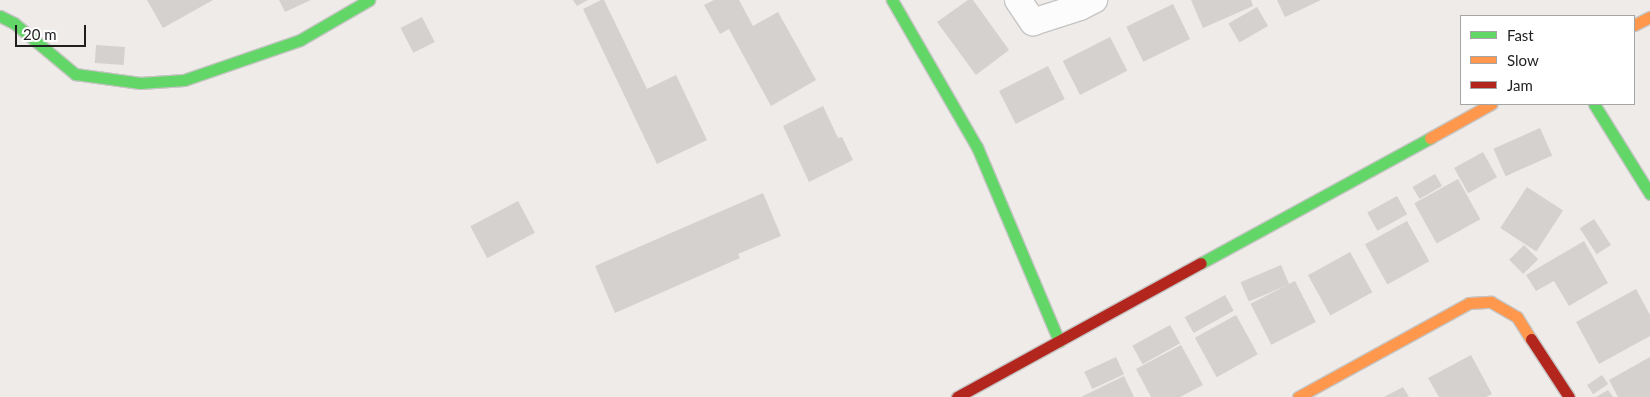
<!DOCTYPE html>
<style>
body{margin:0}
#map{position:relative;width:1650px;height:397px;overflow:hidden;background:#eeebe8;font-family:Lato,sans-serif}
div>[style]{position:absolute}
[style*='--x']{left:calc(var(--x)*1px);top:calc(var(--y)*1px);width:calc(var(--w)*1px);rotate:calc(var(--a)*1deg)}
.building>*{inset:0;background:#d4d1cf;transform-origin:0 0}
.roads{filter:drop-shadow(1px 0 #c6c5c4) drop-shadow(-1px 0 #c6c5c4) drop-shadow(0 1px #c6c5c4) drop-shadow(0 -1px #c6c5c4)}
.street>*{height:26px;margin:-13px;padding:0 13px;transform-origin:13px;border-radius:13px;background:#fcfcfc}
.fast>*{height:11px;margin:-5.5px;padding:0 5.5px;transform-origin:5.5px;border-radius:5.5px;background:#63d668}
.slow>*{height:11px;margin:-5.5px;padding:0 5.5px;transform-origin:5.5px;border-radius:5.5px;background:#ff974d}
.jam>*{height:11px;margin:-5.5px;padding:0 5.5px;transform-origin:5.5px;border-radius:5.5px;background:#b3261e}
span{translate:-50% -50%;white-space:nowrap;text-align:center;line-height:1.15;-webkit-text-stroke:5px #fff;paint-order:stroke}
.legend{position:absolute;left:1460px;top:15px;width:175px;height:90px;box-sizing:border-box;background:#fff;border:1px solid #a5a5a5;margin:0;padding:6px 9px;list-style:none;font-size:15px;color:#1f1f1f}
.legend li{display:flex;align-items:center;gap:10px;height:25px}
.legend b{width:25px;border:1px solid #a5a5a5}
.scale{position:absolute;left:15px;top:25px;width:71px;height:22px;box-sizing:border-box;border:2px solid #1f1f1f;border-top:0;padding-left:6px;font-size:15px;line-height:18px;white-space:nowrap;color:#1f1f1f;-webkit-text-stroke:4px #fff;paint-order:stroke}
</style>
<div id="map">
<div class="building">
<i style="clip-path:polygon(147px 0,213px 0,163px 28px)"></i>
<i style="clip-path:polygon(279px 0,311px 0,285px 12px)"></i>
<i style="clip-path:polygon(573px 0,588px 0,577px 6px)"></i>
<i style="clip-path:polygon(601px 0,604px 0,647px 89px,676px 75px,707px 140px,657px 164px,583px 9px)"></i>
<i style="clip-path:polygon(714px 0,739px 0,753px 26px,778px 12px,816px 80px,771px 106px,729px 29px,720px 34px,704px 5px)"></i>
<i style="clip-path:polygon(968px 0,973px 0,1009px 50px,976px 75px,937px 22px)"></i>
<i style="clip-path:polygon(1191px 0,1251px 0,1253px 6px,1203px 28px)"></i>
<i style="clip-path:polygon(1277px 0,1321px 0,1285px 17px)"></i>
<i style="left:1173px;top:4px;width:39px;height:52px;rotate:64deg"></i>
<i style="left:1257px;top:7px;width:22px;height:33px;rotate:60deg"></i>
<i style="left:422px;top:17px;width:28px;height:24px;rotate:63deg"></i>
<i style="left:1110px;top:37px;width:38px;height:53px;rotate:63deg"></i>
<i style="left:96px;top:45px;width:29px;height:18px;rotate:4deg"></i>
<i style="left:1048px;top:66px;width:37px;height:55px;rotate:63deg"></i>
<i style="clip-path:polygon(823px 106px,838px 138px,842px 137px,853px 160px,809px 182px,783px 126px)"></i>
<i style="left:1540px;top:128px;width:30px;height:51px;rotate:66deg"></i>
<i style="left:1483px;top:152px;width:29px;height:33px;rotate:61deg"></i>
<i style="left:1435px;top:174px;width:14px;height:26px;rotate:60deg"></i>
<i style="left:1458px;top:179px;width:46px;height:50px;rotate:61deg"></i>
<i style="left:1527px;top:187px;width:43px;height:49px;rotate:33deg"></i>
<i style="clip-path:polygon(763px 193px,781px 236px,738px 254px,740px 258px,615px 313px,595px 266px)"></i>
<i style="left:1397px;top:196px;width:21px;height:34px;rotate:61deg"></i>
<i style="left:518px;top:201px;width:36px;height:54px;rotate:62deg"></i>
<i style="left:1594px;top:219px;width:31px;height:17px;rotate:57deg"></i>
<i style="left:1407px;top:221px;width:46px;height:48px;rotate:61deg"></i>
<i style="clip-path:polygon(1584px 241px,1608px 283px,1569px 306px,1554px 281px,1536px 291px,1526px 275px)"></i>
<i style="left:1524px;top:245px;width:20px;height:21px;rotate:45deg"></i>
<i style="left:1350px;top:252px;width:46px;height:48px;rotate:61deg"></i>
<i style="left:1281px;top:265px;width:21px;height:44px;rotate:67deg"></i>
<i style="left:1295px;top:281px;width:46px;height:50px;rotate:63deg"></i>
<i style="clip-path:polygon(1636px 289px,1650px 315px,1650px 336px,1599px 364px,1576px 322px)"></i>
<i style="left:1225px;top:295px;width:18px;height:46px;rotate:61deg"></i>
<i style="left:1236px;top:315px;width:45px;height:47px;rotate:61deg"></i>
<i style="left:1170px;top:325px;width:21px;height:43px;rotate:61deg"></i>
<i style="clip-path:polygon(1181px 345px,1203px 385px,1180px 397px,1151px 397px,1136px 369px)"></i>
<i style="clip-path:polygon(1471px 355px,1492px 394px,1486px 397px,1439px 397px,1428px 378px)"></i>
<i style="left:1116px;top:357px;width:19px;height:35px;rotate:65deg"></i>
<i style="clip-path:polygon(1650px 357px,1650px 397px,1618px 397px,1609px 380px)"></i>
<i style="left:1602px;top:375px;width:11px;height:18px;rotate:56deg"></i>
<i style="clip-path:polygon(1124px 376px,1134px 397px,1081px 397px)"></i>
<i style="clip-path:polygon(1403px 387px,1409px 397px,1384px 397px)"></i>
<i style="clip-path:polygon(1608px 390px,1613px 397px,1596px 397px)"></i>
</div>
<div class="roads">
<div class="street">
<i style="--x:1018;--y:0;--w:27;--a:56"></i>
<i style="--x:1033;--y:22;--w:49;--a:-17.7"></i>
<i style="--x:1080;--y:7;--w:16;--a:-27"></i>
</div>
<div class="fast">
<i style="--x:892;--y:0;--w:170;--a:60"></i>
<i style="--x:977;--y:147;--w:211;--a:67.1"></i>
<i style="--x:0;--y:16;--w:16;--a:27"></i>
<i style="--x:14;--y:23;--w:80;--a:39.9"></i>
<i style="--x:75;--y:74;--w:66;--a:7.9"></i>
<i style="--x:140;--y:83;--w:44;--a:-3.9"></i>
<i style="--x:184;--y:80;--w:123;--a:-19"></i>
<i style="--x:300;--y:40;--w:80;--a:-30.1"></i>
<i style="--x:1594;--y:104;--w:106;--a:58.1"></i>
<i style="--x:1201;--y:263;--w:261;--a:-28.6"></i>
</div>
<div class="slow">
<i style="--x:1634;--y:25;--w:18;--a:-27"></i>
<i style="--x:1430;--y:138;--w:70;--a:-29.1"></i>
<i style="--x:1298;--y:397;--w:195;--a:-28.8"></i>
<i style="--x:1469;--y:303;--w:22;--a:-3"></i>
<i style="--x:1491;--y:302;--w:30;--a:30"></i>
<i style="--x:1517;--y:317;--w:26;--a:58"></i>
</div>
<div class="jam">
<i style="--x:1531;--y:339;--w:69;--a:56.8"></i>
<i style="--x:957;--y:397;--w:278;--a:-28.8"></i>
</div>
</div>
<ul class="legend">
<li><b style="height:6px;background:#63d668"></b>Fast</li>
<li><b style="height:6px;background:#ff974d"></b>Slow</li>
<li><b style="height:6px;background:#b3261e"></b>Jam</li>
</ul>
<div class="scale">20 m</div>
</div>
